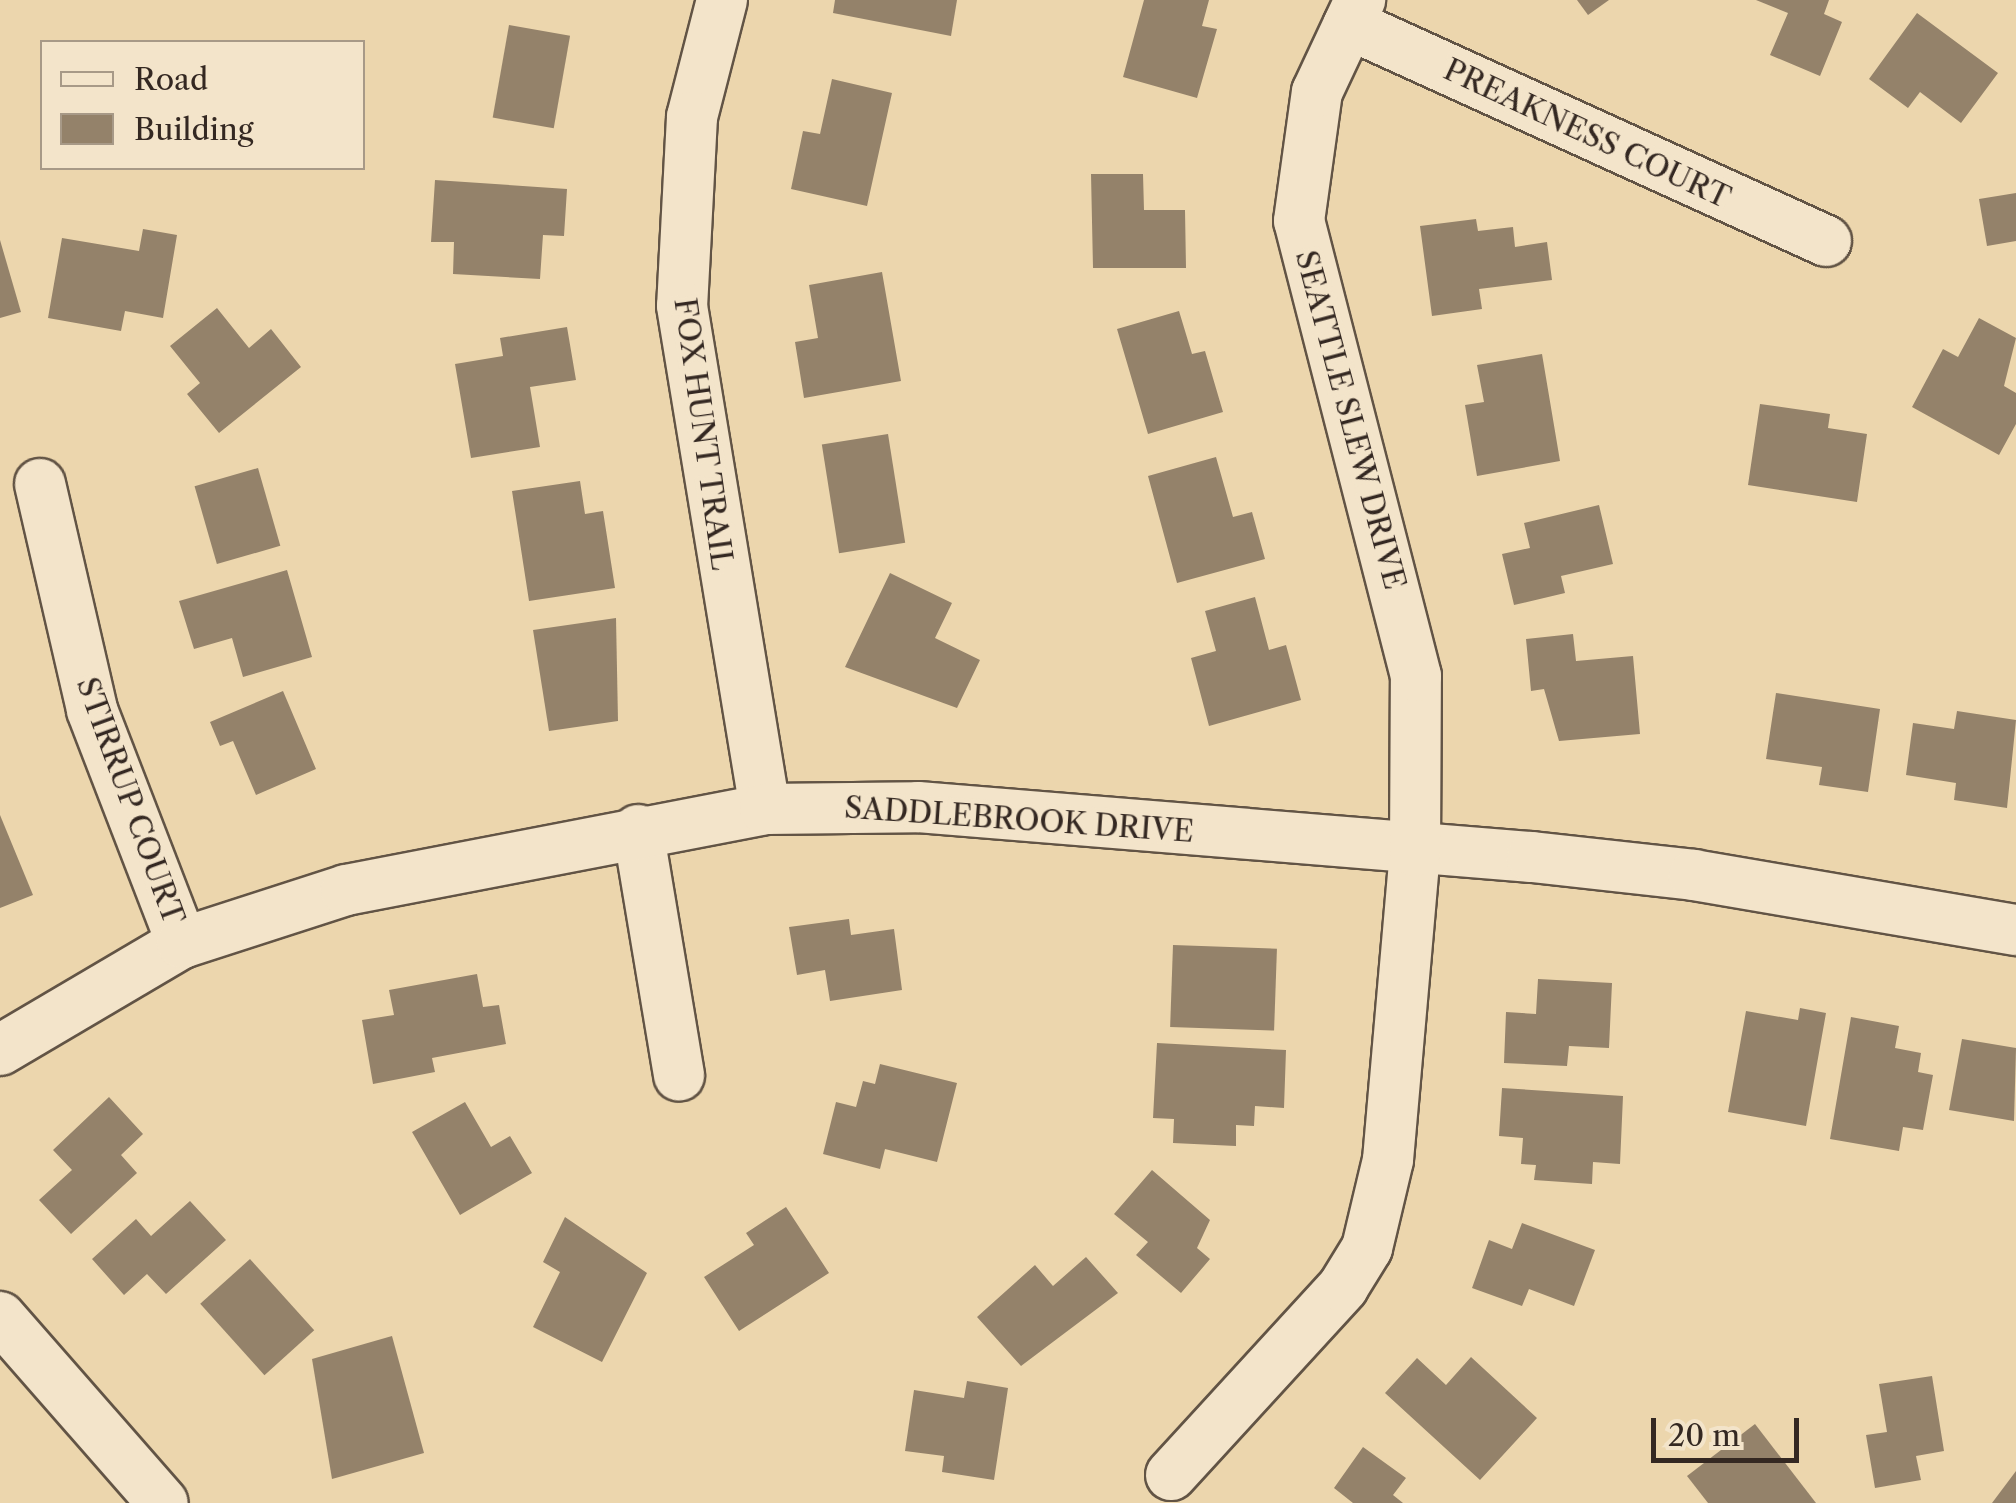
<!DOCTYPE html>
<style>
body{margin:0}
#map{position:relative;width:2016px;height:1503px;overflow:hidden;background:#ecd6ad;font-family:"Libre Caslon Text",serif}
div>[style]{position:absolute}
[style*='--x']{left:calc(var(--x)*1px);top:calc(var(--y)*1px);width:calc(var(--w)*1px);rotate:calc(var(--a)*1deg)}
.building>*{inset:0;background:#94826a;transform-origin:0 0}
.roads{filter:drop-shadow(2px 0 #625445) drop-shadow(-2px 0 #625445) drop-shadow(0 2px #625445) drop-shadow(0 -2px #625445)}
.minor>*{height:50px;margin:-25px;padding:0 25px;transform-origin:25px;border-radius:25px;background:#f3e4ca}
span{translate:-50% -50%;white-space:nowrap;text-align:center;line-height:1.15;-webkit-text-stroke:9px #f3e4ca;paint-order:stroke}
.street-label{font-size:30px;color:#342822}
.legend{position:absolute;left:40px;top:40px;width:325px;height:130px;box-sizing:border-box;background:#f3e4ca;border:2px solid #a79987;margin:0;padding:12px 18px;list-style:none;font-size:30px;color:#342822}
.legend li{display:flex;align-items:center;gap:20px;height:50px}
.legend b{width:50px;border:2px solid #a79987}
.scale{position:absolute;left:1651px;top:1418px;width:148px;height:45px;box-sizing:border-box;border:5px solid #342822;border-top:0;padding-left:12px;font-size:30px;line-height:35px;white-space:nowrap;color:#342822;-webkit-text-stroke:8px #f3e4ca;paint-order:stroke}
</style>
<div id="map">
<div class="building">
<i style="clip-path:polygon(835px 0,957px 0,951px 36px,833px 13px)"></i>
<i style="clip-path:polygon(1144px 0,1209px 0,1202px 26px,1217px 29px,1197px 98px,1123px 77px)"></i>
<i style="clip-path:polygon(1577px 0,1609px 0,1588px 15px)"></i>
<i style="clip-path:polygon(1756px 0,1829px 0,1824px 14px,1842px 22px,1820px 76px,1770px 55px,1788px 13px)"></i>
<i style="clip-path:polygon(1917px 13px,1998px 73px,1961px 123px,1920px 92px,1908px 108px,1869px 79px)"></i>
<i style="left:509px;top:25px;width:62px;height:94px;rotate:10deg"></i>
<i style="clip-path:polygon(832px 79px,892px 93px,867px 206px,791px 189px,803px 131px,820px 134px)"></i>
<i style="clip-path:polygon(1091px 174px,1143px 174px,1144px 210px,1185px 210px,1186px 268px,1093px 268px)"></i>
<i style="clip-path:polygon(435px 180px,567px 189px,564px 236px,543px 235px,540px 279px,453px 274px,454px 242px,431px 242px)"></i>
<i style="clip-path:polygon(2016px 193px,2016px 241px,1987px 246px,1979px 199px)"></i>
<i style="clip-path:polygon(1476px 219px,1478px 231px,1513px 227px,1515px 247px,1547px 242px,1552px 280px,1479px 289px,1482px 309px,1432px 316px,1420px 226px)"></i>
<i style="clip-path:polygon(143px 229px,177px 235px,163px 318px,125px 311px,121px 331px,48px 318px,62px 238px,139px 251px)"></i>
<i style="clip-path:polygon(0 240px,21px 312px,0 318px)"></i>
<i style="clip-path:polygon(882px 272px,901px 381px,804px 398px,795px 342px,818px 338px,809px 285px)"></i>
<i style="clip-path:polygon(217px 308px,249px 348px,271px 329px,301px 367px,219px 433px,187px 394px,200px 383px,170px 346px)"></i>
<i style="clip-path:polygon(1179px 311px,1192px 354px,1205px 351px,1223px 412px,1148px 434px,1117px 329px)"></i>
<i style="clip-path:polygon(1979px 318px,2016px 338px,2004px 386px,2016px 393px,2016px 424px,1999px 455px,1912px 407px,1943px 349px,1958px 357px)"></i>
<i style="clip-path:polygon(567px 327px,576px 380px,530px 387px,540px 447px,471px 458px,455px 364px,503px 356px,500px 338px)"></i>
<i style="clip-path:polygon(1542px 354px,1560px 461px,1477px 476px,1465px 405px,1484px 402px,1477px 365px)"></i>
<i style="clip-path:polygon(1760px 404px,1830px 414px,1828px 428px,1867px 434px,1857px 502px,1748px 485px)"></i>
<i style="left:888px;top:434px;width:110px;height:67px;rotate:81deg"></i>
<i style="clip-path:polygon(1216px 457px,1233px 517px,1252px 512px,1265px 559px,1177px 583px,1148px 476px)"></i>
<i style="left:258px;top:468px;width:81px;height:66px;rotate:74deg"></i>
<i style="clip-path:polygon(580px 481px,585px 514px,603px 511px,615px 588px,529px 601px,512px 491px)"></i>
<i style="clip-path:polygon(1599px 505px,1613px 564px,1561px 576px,1565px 593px,1514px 605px,1502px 554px,1530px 548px,1524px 523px)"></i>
<i style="clip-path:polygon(287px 570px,312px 657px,243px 677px,232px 638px,194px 649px,179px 601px)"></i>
<i style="clip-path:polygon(890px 573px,952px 603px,935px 638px,980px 660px,957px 708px,845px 667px)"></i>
<i style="clip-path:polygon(1255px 597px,1269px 650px,1286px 645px,1301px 700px,1209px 726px,1191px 658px,1216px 651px,1205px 611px)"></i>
<i style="clip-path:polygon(616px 618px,618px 721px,549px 731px,533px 630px)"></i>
<i style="clip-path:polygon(1573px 634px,1576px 661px,1633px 656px,1640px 734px,1559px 741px,1544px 689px,1531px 691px,1526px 639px)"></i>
<i style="clip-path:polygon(283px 691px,316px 769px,256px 795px,233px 741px,220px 746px,210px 722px)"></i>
<i style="clip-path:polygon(1776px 693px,1880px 709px,1868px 792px,1819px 785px,1822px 767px,1766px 759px)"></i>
<i style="clip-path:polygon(1957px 711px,2016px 720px,2007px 808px,1954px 800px,1956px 783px,1906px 775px,1913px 723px,1954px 729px)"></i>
<i style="clip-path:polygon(0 815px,33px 895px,0 908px)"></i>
<i style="clip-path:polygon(849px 919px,851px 935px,894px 929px,902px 990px,830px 1001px,825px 970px,797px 975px,789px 927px)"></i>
<i style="left:1173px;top:945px;width:104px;height:82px;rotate:2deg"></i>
<i style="clip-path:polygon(477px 974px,483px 1007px,499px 1005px,506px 1044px,432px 1058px,435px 1072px,373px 1084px,362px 1020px,394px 1015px,389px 990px)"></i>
<i style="clip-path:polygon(1538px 979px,1612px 983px,1609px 1048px,1569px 1046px,1567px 1066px,1504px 1063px,1506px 1012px,1536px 1014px)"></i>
<i style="clip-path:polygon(1800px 1008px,1826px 1013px,1806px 1126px,1728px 1112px,1746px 1011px,1798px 1020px)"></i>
<i style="clip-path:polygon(1851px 1017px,1899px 1026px,1895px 1048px,1921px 1053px,1918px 1072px,1933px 1075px,1923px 1130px,1903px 1127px,1899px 1151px,1830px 1139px)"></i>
<i style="clip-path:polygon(1962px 1039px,2016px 1048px,2014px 1121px,1949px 1110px)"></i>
<i style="clip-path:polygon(1157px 1043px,1286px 1050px,1284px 1108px,1255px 1106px,1254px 1126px,1236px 1125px,1236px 1146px,1173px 1143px,1174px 1119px,1153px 1118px)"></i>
<i style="clip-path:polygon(880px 1064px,957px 1083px,937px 1162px,885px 1149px,880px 1169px,823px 1154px,836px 1102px,856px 1107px,863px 1081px,875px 1084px)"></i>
<i style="clip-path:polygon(1502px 1088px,1623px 1096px,1620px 1164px,1593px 1162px,1592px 1184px,1534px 1180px,1536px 1165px,1521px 1164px,1523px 1138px,1499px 1136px)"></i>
<i style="clip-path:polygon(109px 1097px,143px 1134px,121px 1155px,137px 1173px,71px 1234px,39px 1200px,72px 1170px,53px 1150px)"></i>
<i style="clip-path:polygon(465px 1102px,491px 1147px,510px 1136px,532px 1173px,460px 1215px,412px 1132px)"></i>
<i style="clip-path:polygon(1152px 1170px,1210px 1220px,1197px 1248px,1210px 1259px,1181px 1293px,1136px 1255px,1148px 1242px,1114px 1214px)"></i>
<i style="clip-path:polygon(190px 1201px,226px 1240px,166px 1294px,147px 1274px,124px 1295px,92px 1259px,136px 1219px,151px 1236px)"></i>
<i style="clip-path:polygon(786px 1207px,829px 1273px,739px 1331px,704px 1277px,754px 1245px,746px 1233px)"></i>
<i style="clip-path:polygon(565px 1217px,647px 1273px,602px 1362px,533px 1327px,560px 1272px,543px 1262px)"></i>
<i style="clip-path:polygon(1522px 1223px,1595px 1250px,1574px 1306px,1529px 1289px,1522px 1306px,1472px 1288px,1489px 1240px,1512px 1249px)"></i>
<i style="clip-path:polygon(1086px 1257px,1118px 1293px,1021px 1366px,977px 1317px,1035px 1265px,1053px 1286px)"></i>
<i style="left:250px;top:1259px;width:96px;height:67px;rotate:48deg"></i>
<i style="clip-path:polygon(392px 1336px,424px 1453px,332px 1479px,312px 1359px)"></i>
<i style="clip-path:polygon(1471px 1357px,1537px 1418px,1480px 1480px,1385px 1393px,1417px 1358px,1446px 1385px)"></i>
<i style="clip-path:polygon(1932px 1376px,1944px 1451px,1916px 1456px,1921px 1480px,1875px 1488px,1866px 1435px,1887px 1432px,1879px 1384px)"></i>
<i style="clip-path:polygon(967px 1381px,1008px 1388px,994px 1480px,942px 1472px,944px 1456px,905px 1451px,914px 1390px,964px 1398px)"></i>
<i style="clip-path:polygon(1755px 1424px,1816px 1503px,1708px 1503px,1687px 1476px)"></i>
<i style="clip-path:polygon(1363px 1447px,1406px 1478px,1393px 1495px,1403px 1503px,1353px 1503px,1334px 1488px)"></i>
<i style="clip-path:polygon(2016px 1471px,2016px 1503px,1992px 1503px)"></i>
</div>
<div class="roads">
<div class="minor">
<i style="--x:722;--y:0;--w:121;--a:104.4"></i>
<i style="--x:692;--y:117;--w:189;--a:93"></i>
<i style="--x:682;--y:306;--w:510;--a:80.63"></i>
<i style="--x:1349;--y:24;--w:524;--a:24.46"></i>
<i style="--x:40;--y:484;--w:232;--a:77"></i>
<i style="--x:92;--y:710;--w:250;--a:68.9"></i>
<i style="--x:638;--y:830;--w:249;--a:80.5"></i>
<i style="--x:0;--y:1050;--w:211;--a:-30.5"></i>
<i style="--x:182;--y:943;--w:172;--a:-17.9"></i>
<i style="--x:346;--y:890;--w:427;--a:-10.9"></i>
<i style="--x:765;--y:809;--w:153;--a:-0.7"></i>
<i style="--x:918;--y:807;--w:616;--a:4.66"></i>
<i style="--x:1532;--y:857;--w:163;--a:6.3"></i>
<i style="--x:1694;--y:875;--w:327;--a:9.7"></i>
<i style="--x:0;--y:1317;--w:247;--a:48.8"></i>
<i style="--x:1171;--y:1475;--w:255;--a:-47.5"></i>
<i style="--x:1343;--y:1287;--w:46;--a:-58.4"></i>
<i style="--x:1367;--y:1248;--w:90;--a:-76.6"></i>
<i style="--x:1388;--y:1160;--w:310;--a:-85"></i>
<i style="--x:1415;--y:851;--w:175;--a:-89.7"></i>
<i style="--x:1416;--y:676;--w:470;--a:-104.4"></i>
<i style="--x:1299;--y:221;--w:130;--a:-82.1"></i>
<i style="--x:1317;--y:92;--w:102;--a:-64.9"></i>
</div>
</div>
<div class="street-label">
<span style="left:1587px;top:134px;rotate:25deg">PREAKNESS COURT</span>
<span style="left:1350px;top:420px;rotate:75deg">SEATTLE SLEW DRIVE</span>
<span style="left:703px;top:434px;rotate:82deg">FOX HUNT TRAIL</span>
<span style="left:130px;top:801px;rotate:70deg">STIRRUP COURT</span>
<span style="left:1019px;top:820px;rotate:4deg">SADDLEBROOK DRIVE</span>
</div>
<ul class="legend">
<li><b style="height:12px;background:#f3e4ca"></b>Road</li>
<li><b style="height:28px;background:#94826a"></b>Building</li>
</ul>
<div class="scale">20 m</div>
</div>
